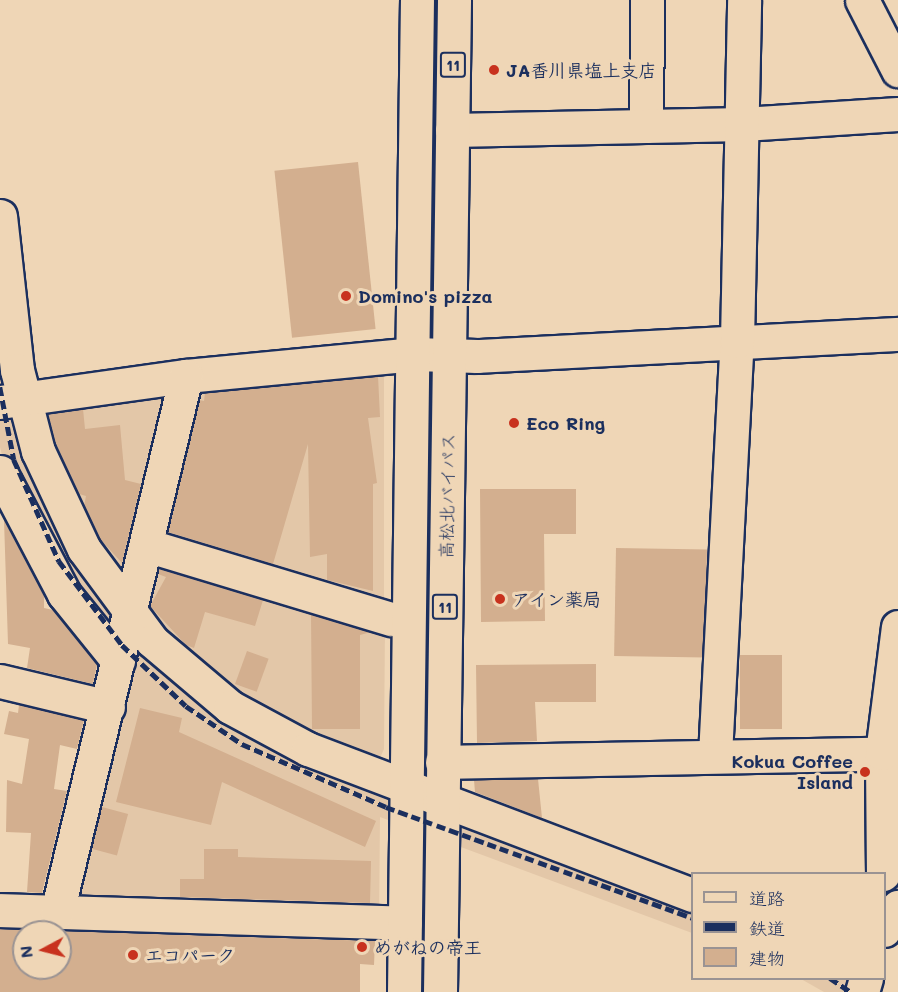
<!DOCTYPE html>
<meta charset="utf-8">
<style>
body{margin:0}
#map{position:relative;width:898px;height:992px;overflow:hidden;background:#efd6b6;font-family:Mali,"Klee One",sans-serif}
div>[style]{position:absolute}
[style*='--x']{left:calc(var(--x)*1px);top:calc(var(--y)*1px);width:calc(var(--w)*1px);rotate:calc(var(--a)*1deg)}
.built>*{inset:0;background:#e3c7a8}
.building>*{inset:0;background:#d3af8f;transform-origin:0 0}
.roads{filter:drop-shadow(2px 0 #1b2f5e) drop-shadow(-2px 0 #1b2f5e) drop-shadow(0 2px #1b2f5e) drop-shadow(0 -2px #1b2f5e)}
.minor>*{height:33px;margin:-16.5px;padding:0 16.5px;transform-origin:16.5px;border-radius:16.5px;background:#efd6b6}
.highway>*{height:33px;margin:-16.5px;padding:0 16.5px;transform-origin:16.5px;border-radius:16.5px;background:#efd6b6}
.rail>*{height:4.5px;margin-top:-2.25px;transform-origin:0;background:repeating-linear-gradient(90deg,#1b2f5e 0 9px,transparent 0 13.5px)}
.dots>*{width:16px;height:16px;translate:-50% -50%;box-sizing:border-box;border:3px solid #efd6b6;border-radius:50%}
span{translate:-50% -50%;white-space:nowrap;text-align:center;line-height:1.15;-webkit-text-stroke:6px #efd6b6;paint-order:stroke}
.shield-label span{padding:2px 4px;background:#efd6b6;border:2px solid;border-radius:4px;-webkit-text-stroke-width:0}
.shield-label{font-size:16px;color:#1b2f5e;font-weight:700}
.poi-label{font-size:18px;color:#1b2f5e;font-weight:700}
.left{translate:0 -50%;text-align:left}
.right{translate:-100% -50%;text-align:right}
.street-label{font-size:18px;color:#1b2f5e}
.legend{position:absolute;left:691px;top:872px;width:195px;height:108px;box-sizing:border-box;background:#efd6b6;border:2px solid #9a9393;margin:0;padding:8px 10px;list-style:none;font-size:18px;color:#1b2f5e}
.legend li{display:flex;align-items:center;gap:12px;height:30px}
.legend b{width:30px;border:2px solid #9a9393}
.north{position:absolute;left:12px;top:920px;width:60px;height:60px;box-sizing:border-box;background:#efd6b6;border:2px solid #9a9393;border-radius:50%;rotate:263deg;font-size:16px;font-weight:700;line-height:24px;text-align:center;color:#1b2f5e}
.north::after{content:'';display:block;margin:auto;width:21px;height:27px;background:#c8321e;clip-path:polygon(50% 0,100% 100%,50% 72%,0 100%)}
</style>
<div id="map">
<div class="built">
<i style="clip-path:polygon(0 263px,17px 408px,174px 675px,692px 904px,692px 933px,380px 817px,379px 918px,69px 897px,123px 664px,4px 463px,0 447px)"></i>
<i style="clip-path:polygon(384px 370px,384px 612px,155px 541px,193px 390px)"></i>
<i style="clip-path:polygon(174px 392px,127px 591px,107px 564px,37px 412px)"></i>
<i style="clip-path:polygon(153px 554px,385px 624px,384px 749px,375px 769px,208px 679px,140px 603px)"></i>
<i style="clip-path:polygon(801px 979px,856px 979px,875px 992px,824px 992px)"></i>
</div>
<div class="building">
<i style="left:358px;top:162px;width:168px;height:84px;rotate:84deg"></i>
<i style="clip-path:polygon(378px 376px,380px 417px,368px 418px,377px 483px,373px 484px,373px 591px,327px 580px,327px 554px,310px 557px,308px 444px,273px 564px,168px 532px,199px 400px,204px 401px,205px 393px)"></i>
<i style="clip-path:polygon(83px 409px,85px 429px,120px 425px,125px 480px,141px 484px,122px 563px,100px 539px,84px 506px,86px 496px,79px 494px,56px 445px,48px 414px)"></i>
<i style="clip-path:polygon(480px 489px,576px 489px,576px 534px,544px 534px,545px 621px,481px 622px)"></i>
<i style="clip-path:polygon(4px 520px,44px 596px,44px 608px,53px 610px,97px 665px,93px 684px,27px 668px,30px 648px,8px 644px)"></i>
<i style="left:616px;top:548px;width:91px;height:108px;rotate:1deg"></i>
<i style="clip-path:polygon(159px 569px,263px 600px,255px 626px,205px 612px,194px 648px,186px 645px,150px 606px,166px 577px,158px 574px)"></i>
<i style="clip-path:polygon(311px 614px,371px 632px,360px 635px,360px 729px,312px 729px)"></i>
<i style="left:247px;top:651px;width:23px;height:35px;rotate:20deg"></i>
<i style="left:740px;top:655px;width:42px;height:74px"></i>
<i style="clip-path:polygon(596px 664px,596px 702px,535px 702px,537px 741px,477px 743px,476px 665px)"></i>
<i style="clip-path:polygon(19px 705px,84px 720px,77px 749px,60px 745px,54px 789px,67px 791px,42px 893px,27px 892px,31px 833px,6px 832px,7px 780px,22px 784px,29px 739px,4px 734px,9px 711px,18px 713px)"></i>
<i style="clip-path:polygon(140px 708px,182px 718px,179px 732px,376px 821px,365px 847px,222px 782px,211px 825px,116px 802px)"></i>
<i style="clip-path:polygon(538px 779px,542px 818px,475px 792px,474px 780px)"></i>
<i style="left:102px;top:807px;width:27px;height:43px;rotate:15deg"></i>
<i style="clip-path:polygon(204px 849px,238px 849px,238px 857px,371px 861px,370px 903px,180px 897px,180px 879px,204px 879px)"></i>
<i style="clip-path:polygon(evenodd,0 929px,375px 941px,374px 965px,360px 964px,360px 992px,0 992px,0 929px,24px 932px,60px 932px,60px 968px,24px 968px,24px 932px)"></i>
</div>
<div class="roads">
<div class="minor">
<i style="--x:862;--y:0;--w:79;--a:62.8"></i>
<i style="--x:646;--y:126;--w:126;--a:-89.5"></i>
<i style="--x:452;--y:130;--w:291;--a:-1.2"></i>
<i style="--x:743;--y:124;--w:155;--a:-3.7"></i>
<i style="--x:0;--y:216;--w:155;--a:83.7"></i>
<i style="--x:17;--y:370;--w:84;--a:75.5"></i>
<i style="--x:38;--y:451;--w:108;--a:64.9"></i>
<i style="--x:84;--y:549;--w:114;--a:53.5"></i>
<i style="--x:152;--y:641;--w:102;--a:40.2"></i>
<i style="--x:230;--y:707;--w:89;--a:28.3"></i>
<i style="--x:308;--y:749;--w:411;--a:20.8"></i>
<i style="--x:0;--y:402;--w:188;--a:-8"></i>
<i style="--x:186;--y:376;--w:230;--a:-5.5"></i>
<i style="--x:415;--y:354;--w:62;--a:1.8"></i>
<i style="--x:477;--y:356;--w:422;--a:-3"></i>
<i style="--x:0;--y:472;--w:138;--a:62.3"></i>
<i style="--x:64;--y:594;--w:86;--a:51.1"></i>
<i style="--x:149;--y:546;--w:253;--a:16.8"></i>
<i style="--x:0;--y:681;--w:111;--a:13.5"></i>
<i style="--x:715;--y:755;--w:415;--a:-87"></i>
<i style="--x:737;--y:341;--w:341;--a:-88.8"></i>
<i style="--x:442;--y:762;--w:456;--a:-1.1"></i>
<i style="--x:883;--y:874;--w:121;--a:-90.5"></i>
<i style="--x:882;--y:753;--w:127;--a:-82.8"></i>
<i style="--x:0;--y:910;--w:405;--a:1.8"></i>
<i style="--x:57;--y:912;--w:551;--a:-76.47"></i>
<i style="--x:884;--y:930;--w:27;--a:-59"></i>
<i style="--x:862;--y:992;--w:15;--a:-74"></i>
</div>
<div class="highway">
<i style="--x:404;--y:992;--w:992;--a:-89.25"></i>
<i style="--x:440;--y:992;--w:992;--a:-89.19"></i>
</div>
</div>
<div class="rail">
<i style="--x:0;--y:387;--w:74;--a:79.1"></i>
<i style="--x:14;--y:460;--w:111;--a:66"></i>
<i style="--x:59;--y:561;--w:105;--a:53.1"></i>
<i style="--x:122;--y:645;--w:88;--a:43.6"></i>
<i style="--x:186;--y:706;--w:68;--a:34.2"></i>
<i style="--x:242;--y:744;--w:157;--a:23.6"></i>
<i style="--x:386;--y:807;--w:326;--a:19.9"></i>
<i style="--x:830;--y:978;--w:25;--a:34"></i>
</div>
<div class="dots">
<i style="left:494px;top:70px;background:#c8321e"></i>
<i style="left:346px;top:296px;background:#c8321e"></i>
<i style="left:514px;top:423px;background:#c8321e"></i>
<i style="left:500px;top:599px;background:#c8321e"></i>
<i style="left:865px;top:772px;background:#c8321e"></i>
<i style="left:362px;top:947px;background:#c8321e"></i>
<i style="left:133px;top:955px;background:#c8321e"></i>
</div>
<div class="shield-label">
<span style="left:453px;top:65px">11</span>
<span style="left:445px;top:607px">11</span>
</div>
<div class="poi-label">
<span class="left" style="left:506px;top:70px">JA香川県塩上支店</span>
<span class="left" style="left:358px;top:296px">Domino's pizza</span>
<span class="left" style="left:526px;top:423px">Eco Ring</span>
<span class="left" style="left:512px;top:599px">アイン薬局</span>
<span class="right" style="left:853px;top:772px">Kokua Coffee<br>Island</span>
<span class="left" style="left:374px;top:947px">めがねの帝王</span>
<span class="left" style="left:145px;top:955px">エコパーク</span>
</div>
<div class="street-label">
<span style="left:447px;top:496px;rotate:-89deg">高松北バイパス</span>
</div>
<ul class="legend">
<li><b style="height:8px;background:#efd6b6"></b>道路</li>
<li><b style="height:8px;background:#1b2f5e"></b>鉄道</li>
<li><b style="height:16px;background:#d3af8f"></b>建物</li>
</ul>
<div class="north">N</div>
</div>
